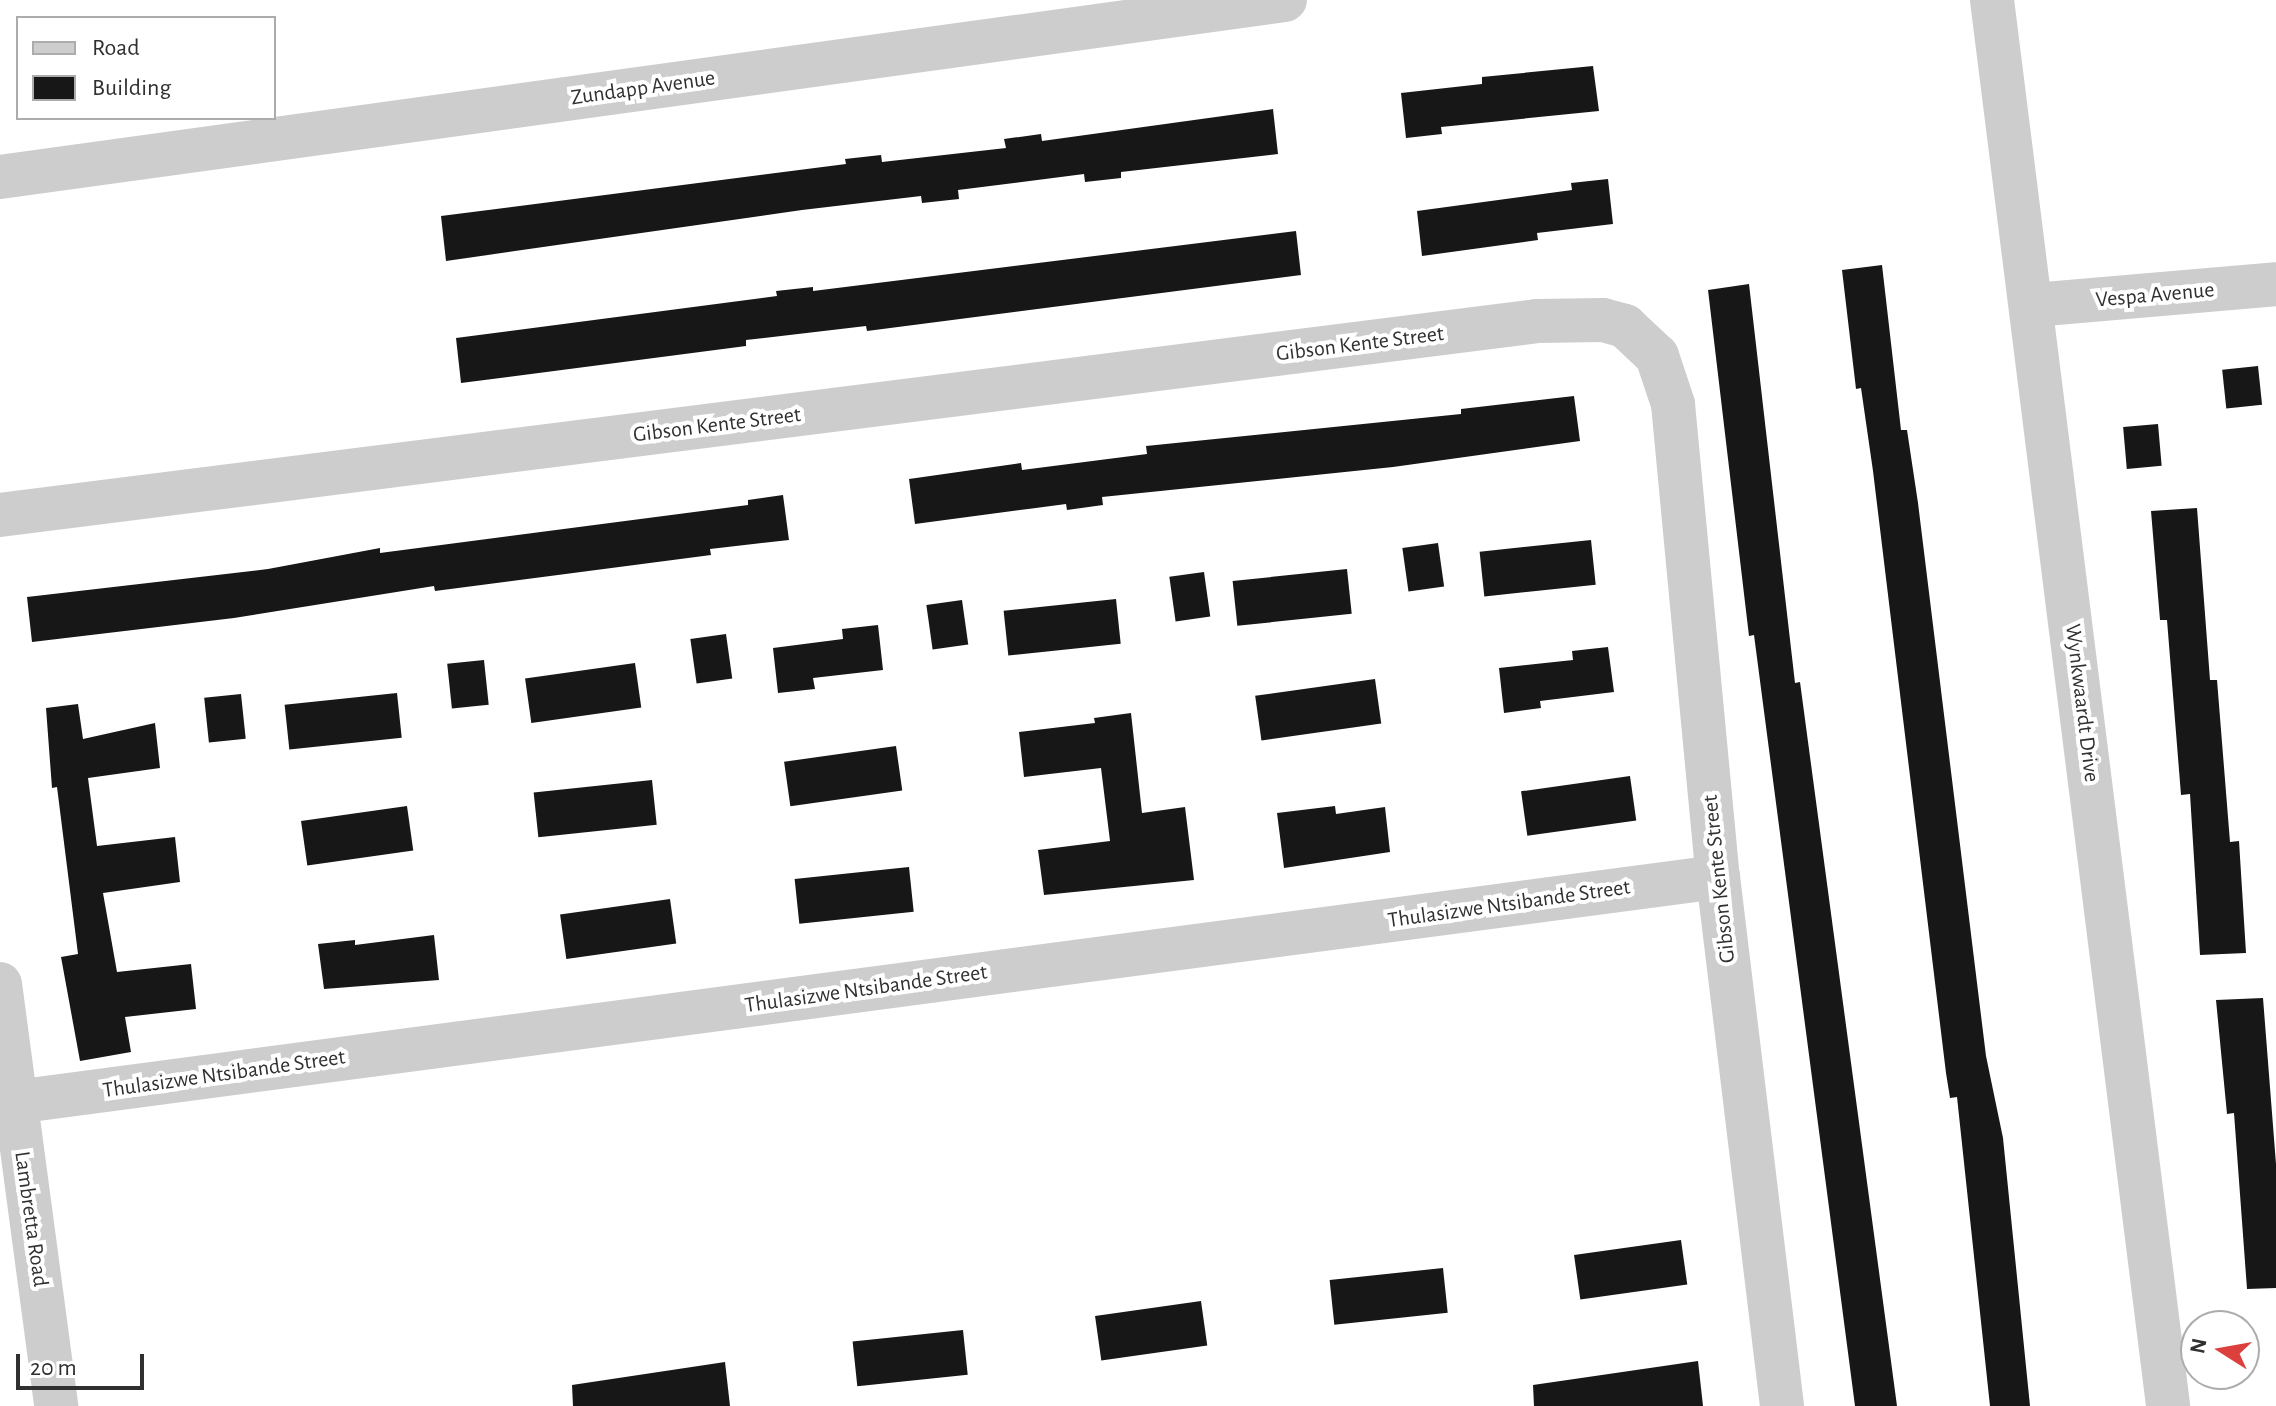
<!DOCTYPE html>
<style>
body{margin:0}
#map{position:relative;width:2276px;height:1406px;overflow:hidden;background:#fff;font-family:"Alegreya Sans",sans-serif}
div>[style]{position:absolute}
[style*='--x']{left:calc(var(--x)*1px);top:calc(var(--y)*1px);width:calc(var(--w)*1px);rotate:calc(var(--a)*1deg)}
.building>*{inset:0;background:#171717;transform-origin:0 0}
.minor>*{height:44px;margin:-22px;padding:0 22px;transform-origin:22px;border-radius:22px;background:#cdcdcd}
span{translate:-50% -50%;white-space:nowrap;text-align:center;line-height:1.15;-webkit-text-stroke:8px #fff;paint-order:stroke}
.street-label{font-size:22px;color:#303030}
.legend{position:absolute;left:16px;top:16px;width:260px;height:104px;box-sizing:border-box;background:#fff;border:2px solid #acacac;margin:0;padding:10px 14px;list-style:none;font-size:24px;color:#303030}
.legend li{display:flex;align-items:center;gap:16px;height:40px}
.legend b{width:40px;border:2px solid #acacac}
.north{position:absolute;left:2180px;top:1310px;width:80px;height:80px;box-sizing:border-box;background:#fff;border:2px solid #acacac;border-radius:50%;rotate:281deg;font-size:22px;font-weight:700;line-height:32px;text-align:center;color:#303030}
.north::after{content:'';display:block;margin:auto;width:28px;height:36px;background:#db403d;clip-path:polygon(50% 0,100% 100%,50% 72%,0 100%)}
.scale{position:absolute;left:16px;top:1354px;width:128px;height:36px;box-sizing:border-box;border:4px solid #303030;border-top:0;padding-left:10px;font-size:24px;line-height:28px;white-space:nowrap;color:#303030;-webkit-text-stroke:6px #fff;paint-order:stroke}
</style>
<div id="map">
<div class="building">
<i style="clip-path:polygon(1593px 66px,1599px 111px,1441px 127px,1442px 134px,1406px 138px,1401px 93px,1482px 84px,1482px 77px)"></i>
<i style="clip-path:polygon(1273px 109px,1278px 154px,1121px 172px,1121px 178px,1085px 182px,1084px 174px,958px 190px,959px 199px,922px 203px,921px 196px,802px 210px,446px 261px,441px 216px,846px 164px,845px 159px,881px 155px,882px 162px,1006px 148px,1004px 139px,1041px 134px,1042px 141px)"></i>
<i style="clip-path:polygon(1608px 179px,1613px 224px,1537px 233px,1538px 240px,1422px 256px,1417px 211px,1572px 190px,1571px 183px)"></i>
<i style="clip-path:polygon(1296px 231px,1301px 275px,867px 331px,866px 326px,746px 340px,746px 346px,461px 383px,456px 338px,777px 296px,776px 291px,813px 287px,813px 291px)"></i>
<i style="clip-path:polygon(1882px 265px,1901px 430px,1907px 430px,1918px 503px,1986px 1056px,2003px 1138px,2030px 1406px,1990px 1406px,1957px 1097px,1950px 1098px,1946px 1073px,1873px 471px,1861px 388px,1856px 389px,1842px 270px)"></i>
<i style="clip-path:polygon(1749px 284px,1795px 683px,1800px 682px,1897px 1406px,1855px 1406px,1754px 635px,1749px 636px,1708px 290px)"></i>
<i style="left:2258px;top:366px;width:39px;height:36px;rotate:84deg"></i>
<i style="clip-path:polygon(1574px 396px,1580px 441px,1393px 467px,1102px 497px,1103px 505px,1067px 510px,1066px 504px,915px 524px,909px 479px,1021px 463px,1022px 470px,1147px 454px,1146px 446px,1461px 414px,1461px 409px)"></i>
<i style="left:2158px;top:424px;width:42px;height:35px;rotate:85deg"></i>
<i style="clip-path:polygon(783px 495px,789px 540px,710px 549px,711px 555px,435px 591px,434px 586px,234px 618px,32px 642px,27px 597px,268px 569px,380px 548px,380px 553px,748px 505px,748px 500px)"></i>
<i style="clip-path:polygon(2197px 508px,2210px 680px,2217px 680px,2230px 842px,2239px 841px,2246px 953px,2200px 955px,2190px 794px,2181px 795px,2167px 620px,2160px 620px,2151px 511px)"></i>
<i style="left:1591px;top:540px;width:45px;height:112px;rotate:84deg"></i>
<i style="left:1438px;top:543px;width:44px;height:36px;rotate:82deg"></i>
<i style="left:1347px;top:569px;width:45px;height:115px;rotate:84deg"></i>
<i style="left:1204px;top:572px;width:45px;height:35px;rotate:82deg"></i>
<i style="left:1116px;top:599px;width:45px;height:113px;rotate:84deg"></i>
<i style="left:962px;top:600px;width:45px;height:36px;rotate:82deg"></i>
<i style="clip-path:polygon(878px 625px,883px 670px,813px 678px,815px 689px,778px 693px,773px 648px,843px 639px,842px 629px)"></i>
<i style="left:726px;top:634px;width:45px;height:36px;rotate:82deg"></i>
<i style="clip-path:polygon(1608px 647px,1614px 692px,1540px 701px,1541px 708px,1504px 713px,1499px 668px,1573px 660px,1572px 651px)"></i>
<i style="left:484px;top:660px;width:45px;height:37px;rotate:84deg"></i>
<i style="left:635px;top:663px;width:45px;height:111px;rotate:82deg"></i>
<i style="left:1375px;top:679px;width:45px;height:121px;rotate:82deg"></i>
<i style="left:397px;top:693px;width:45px;height:113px;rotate:84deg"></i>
<i style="left:241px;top:694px;width:45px;height:37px;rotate:84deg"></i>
<i style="clip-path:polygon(78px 704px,83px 739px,155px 723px,160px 768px,88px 778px,97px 846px,175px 837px,180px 882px,103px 893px,117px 972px,191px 964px,196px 1009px,125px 1017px,131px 1052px,80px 1061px,61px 957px,78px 954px,57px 787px,52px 788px,46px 708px)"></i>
<i style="clip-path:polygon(1131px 713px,1142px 813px,1185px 807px,1194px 880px,1044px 895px,1038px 850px,1110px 841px,1101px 768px,1024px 777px,1019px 732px,1095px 723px,1094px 718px)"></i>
<i style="left:896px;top:746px;width:45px;height:113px;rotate:82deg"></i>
<i style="left:1630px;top:776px;width:45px;height:110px;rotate:82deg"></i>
<i style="left:652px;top:780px;width:45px;height:119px;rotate:84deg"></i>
<i style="left:407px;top:806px;width:45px;height:107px;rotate:82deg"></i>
<i style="clip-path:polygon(1335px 806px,1336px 814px,1385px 807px,1390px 852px,1284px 868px,1277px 813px)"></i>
<i style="left:909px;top:867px;width:45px;height:115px;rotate:84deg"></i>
<i style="left:670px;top:899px;width:45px;height:111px;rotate:82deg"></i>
<i style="clip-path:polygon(434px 935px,439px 980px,324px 989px,318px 944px,355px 940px,355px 945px)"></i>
<i style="clip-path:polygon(2263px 998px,2276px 1164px,2276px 1288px,2247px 1289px,2234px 1113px,2227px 1114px,2216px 1000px)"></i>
<i style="left:1681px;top:1240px;width:45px;height:108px;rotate:82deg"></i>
<i style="left:1443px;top:1268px;width:45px;height:114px;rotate:84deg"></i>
<i style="left:1201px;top:1301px;width:45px;height:107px;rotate:82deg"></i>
<i style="left:963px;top:1330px;width:45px;height:111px;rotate:84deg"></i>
<i style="clip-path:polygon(1698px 1361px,1703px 1406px,1534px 1406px,1533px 1385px)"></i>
<i style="clip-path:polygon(725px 1362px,730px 1406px,573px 1406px,572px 1385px)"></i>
</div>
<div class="minor">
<i style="--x:1992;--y:0;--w:1417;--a:82.86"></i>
<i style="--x:0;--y:177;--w:1297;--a:-7.84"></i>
<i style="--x:2033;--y:305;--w:244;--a:-4.9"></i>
<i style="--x:0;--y:515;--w:1549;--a:-7.19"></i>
<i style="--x:1537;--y:321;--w:66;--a:-0.9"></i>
<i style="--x:1603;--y:320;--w:23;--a:15"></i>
<i style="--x:1625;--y:326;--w:44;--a:43.2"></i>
<i style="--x:1657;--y:356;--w:51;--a:71.6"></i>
<i style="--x:1673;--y:404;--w:475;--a:84.6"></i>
<i style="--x:1718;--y:877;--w:533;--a:83.1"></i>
<i style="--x:0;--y:984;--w:426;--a:82.4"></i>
<i style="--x:15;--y:1102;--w:1718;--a:-7.53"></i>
</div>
<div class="street-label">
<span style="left:643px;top:88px;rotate:-8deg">Zundapp Avenue</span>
<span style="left:2155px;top:295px;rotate:-5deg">Vespa Avenue</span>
<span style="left:1360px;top:344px;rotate:-7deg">Gibson Kente Street</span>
<span style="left:717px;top:425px;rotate:-7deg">Gibson Kente Street</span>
<span style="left:2082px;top:703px;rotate:83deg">Wynkwaardt Drive</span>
<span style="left:1719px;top:879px;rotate:-96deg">Gibson Kente Street</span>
<span style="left:1509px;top:904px;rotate:-8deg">Thulasizwe Ntsibande Street</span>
<span style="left:866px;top:989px;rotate:-8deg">Thulasizwe Ntsibande Street</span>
<span style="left:224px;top:1074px;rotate:-8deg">Thulasizwe Ntsibande Street</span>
<span style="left:31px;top:1219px;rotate:82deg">Lambretta Road</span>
</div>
<ul class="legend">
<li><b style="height:10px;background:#cdcdcd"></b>Road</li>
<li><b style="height:22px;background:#171717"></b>Building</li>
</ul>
<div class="north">N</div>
<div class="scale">20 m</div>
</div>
